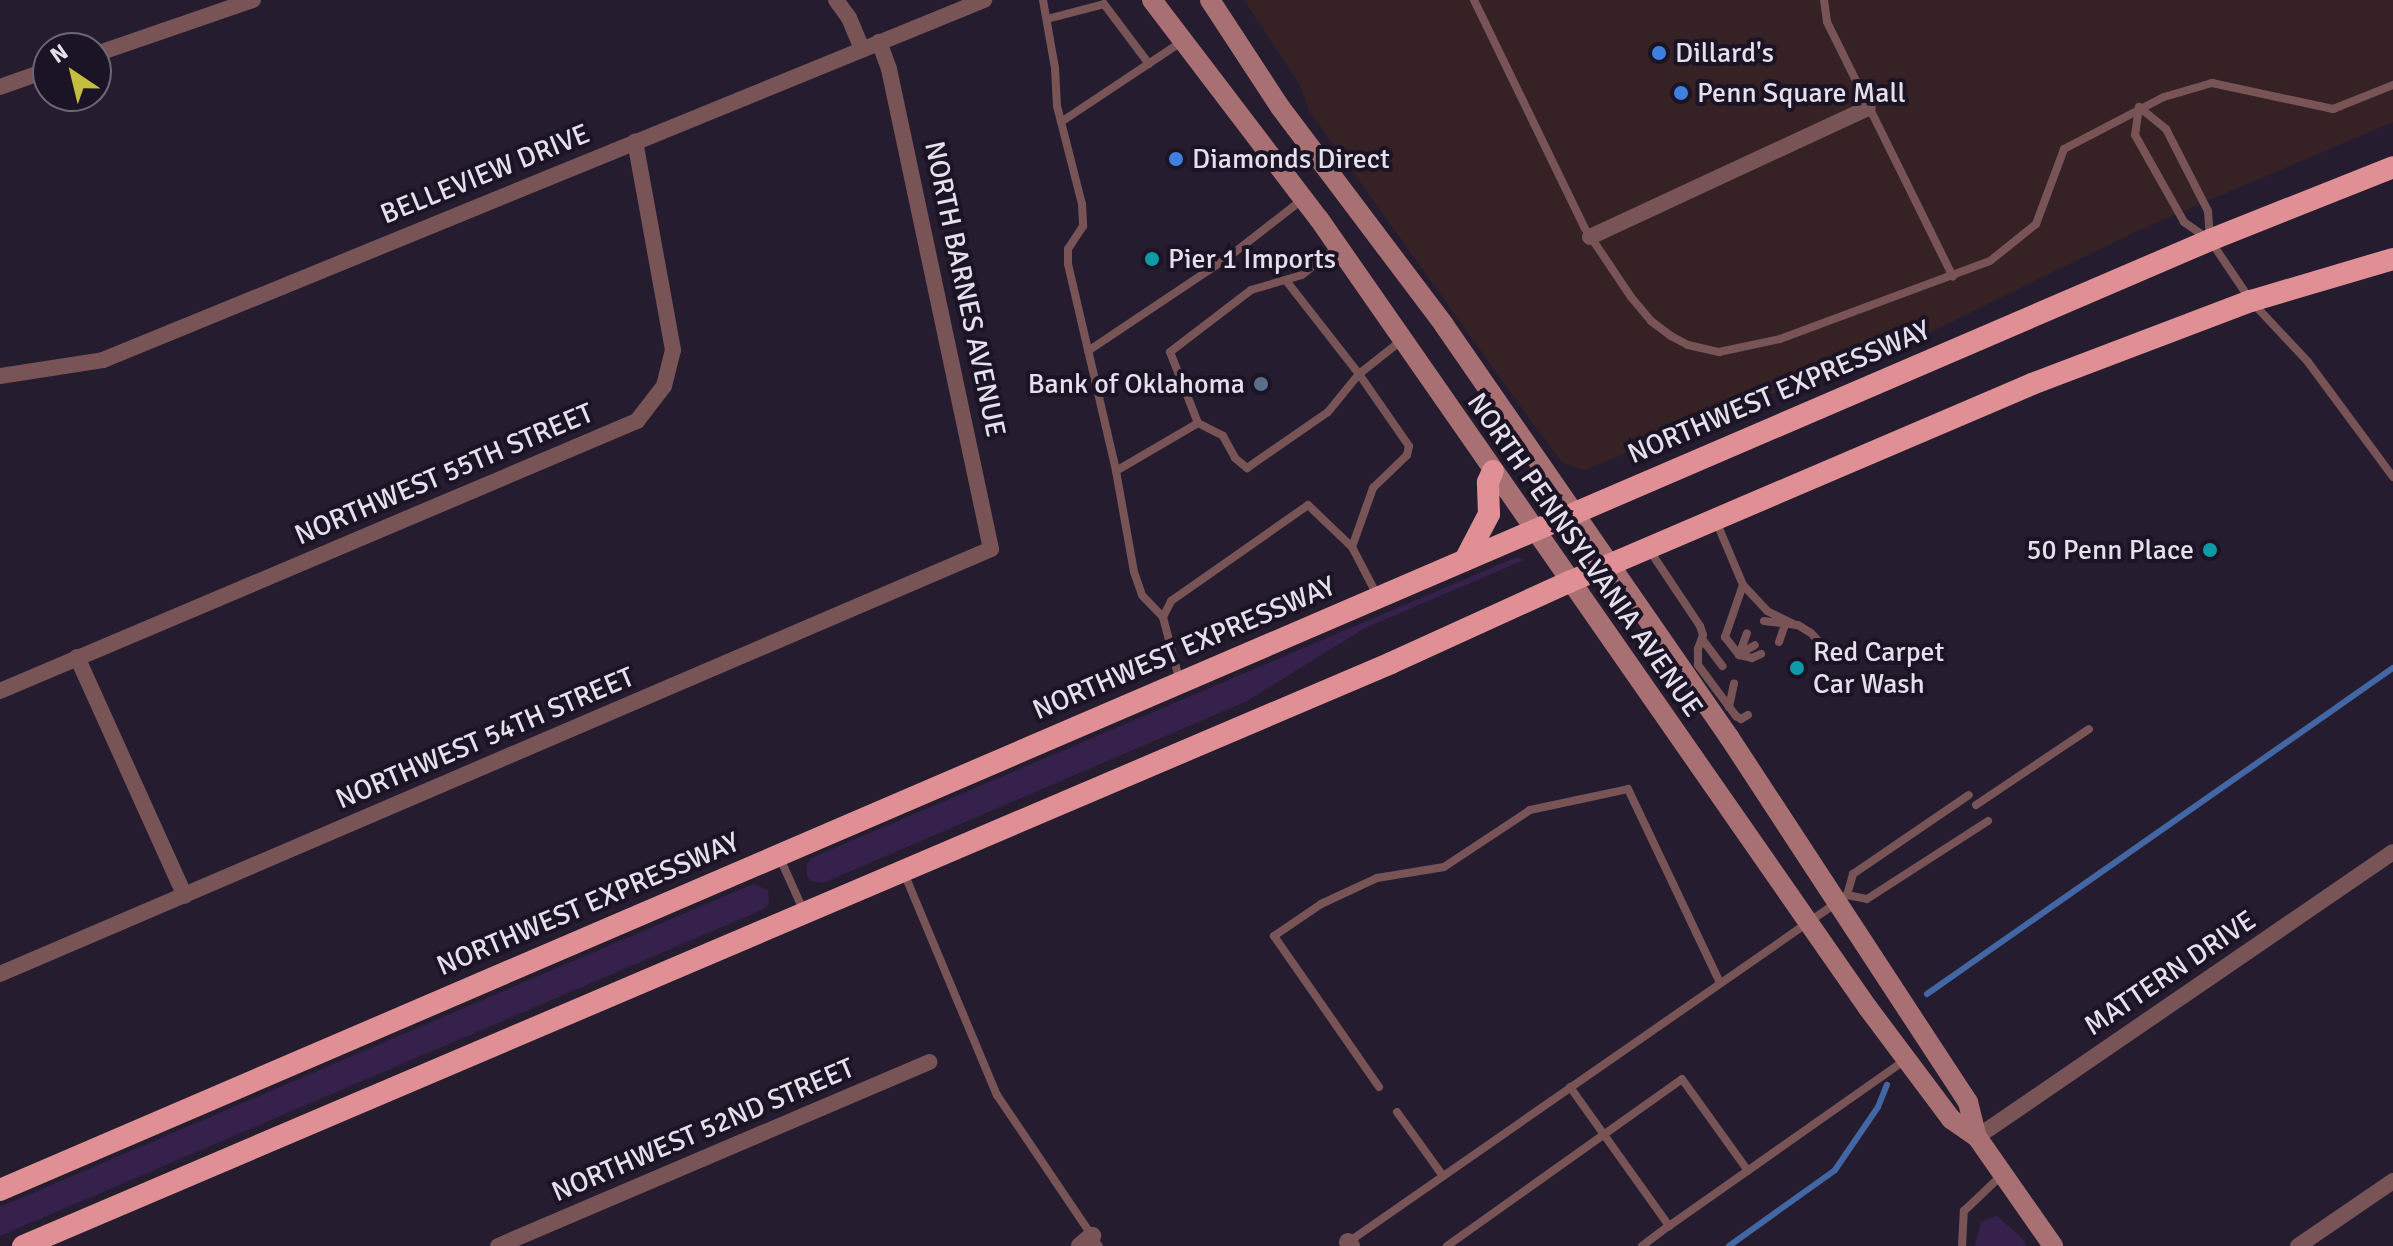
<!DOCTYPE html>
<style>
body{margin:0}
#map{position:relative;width:2393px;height:1246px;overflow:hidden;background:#251d2f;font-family:Signika,sans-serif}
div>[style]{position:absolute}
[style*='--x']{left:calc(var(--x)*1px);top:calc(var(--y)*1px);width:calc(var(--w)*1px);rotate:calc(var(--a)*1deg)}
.commercial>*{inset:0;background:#362225}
.green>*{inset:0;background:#35214b}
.stream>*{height:6px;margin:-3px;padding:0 3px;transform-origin:3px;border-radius:3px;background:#4367a4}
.service>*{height:8px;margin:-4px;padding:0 4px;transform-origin:4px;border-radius:4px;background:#785456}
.minor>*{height:16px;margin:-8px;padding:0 8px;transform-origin:8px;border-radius:8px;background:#785456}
.tertiary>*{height:18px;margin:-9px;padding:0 9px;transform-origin:9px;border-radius:9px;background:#785456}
.secondary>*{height:20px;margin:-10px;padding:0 10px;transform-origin:10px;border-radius:10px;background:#a97074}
.trunk>*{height:22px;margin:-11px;padding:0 11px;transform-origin:11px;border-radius:11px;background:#e09095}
.dots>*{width:22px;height:22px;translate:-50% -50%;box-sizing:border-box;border:4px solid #1b1425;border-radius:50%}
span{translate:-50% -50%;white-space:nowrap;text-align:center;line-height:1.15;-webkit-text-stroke:8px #1b1425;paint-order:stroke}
.poi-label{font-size:28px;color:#e5e0ed}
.left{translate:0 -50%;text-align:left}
.right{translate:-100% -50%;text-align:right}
.street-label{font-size:28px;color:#e5e0ed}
.north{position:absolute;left:32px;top:32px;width:80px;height:80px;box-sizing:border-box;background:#1b1425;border:2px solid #6c6675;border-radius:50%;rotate:325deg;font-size:22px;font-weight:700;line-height:32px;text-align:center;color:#e5e0ed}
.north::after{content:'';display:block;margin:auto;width:28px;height:36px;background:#c4bd3e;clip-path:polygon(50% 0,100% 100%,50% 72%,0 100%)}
</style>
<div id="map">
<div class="commercial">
<i style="clip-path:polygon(1244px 0,2393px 0,2393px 122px,2139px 230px,1857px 368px,1752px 400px,1585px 470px,1563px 463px,1534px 425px,1310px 112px,1299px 83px)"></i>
</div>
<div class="green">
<i style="clip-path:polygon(1517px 557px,1524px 560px,1365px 628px,1247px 701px,823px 883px,810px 881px,807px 876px,807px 864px,811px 858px)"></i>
<i style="clip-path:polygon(753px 884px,768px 890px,769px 903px,764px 909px,0 1236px,0 1207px)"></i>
<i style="clip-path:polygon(1997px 1216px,2020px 1236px,2027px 1246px,1975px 1246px,1981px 1222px)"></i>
</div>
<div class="stream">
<i style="--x:1927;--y:994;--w:569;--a:-34.98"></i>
<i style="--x:1729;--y:1246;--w:130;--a:-35.6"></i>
<i style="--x:1835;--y:1170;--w:76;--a:-55.7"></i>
<i style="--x:1878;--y:1107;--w:24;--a:-68"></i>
</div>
<div class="service">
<i style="--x:1043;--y:0;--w:69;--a:80"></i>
<i style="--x:1055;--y:68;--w:38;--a:87"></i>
<i style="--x:1057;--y:106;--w:101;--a:75.7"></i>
<i style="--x:1082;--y:204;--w:22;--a:87"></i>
<i style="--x:1083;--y:226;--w:27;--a:123"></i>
<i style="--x:1068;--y:249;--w:15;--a:90"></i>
<i style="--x:1068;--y:264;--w:212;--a:76.9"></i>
<i style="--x:1474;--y:0;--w:252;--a:64.1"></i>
<i style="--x:1584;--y:227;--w:84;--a:56.1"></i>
<i style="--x:1631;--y:297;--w:31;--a:50"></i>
<i style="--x:1651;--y:321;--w:25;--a:37"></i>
<i style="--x:1671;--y:336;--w:19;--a:28"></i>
<i style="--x:1688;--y:345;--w:32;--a:13"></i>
<i style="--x:1719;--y:352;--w:62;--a:-12"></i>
<i style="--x:1780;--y:339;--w:224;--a:-20.4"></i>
<i style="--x:1990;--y:261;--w:59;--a:-38.8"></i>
<i style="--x:2036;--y:224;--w:80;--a:-69.5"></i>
<i style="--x:2064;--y:149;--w:113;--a:-27.5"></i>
<i style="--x:2164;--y:97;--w:50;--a:-16.3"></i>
<i style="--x:2212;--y:83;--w:124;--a:12.1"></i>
<i style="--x:2333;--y:109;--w:65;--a:-21.8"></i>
<i style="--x:1824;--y:0;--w:22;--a:82"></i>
<i style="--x:1827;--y:22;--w:284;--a:63.7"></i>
<i style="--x:1047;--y:19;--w:59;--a:-14.7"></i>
<i style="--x:1104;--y:4;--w:75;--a:53.1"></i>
<i style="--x:2139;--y:107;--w:28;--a:98"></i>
<i style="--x:2135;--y:135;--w:100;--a:60.6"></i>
<i style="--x:2184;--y:222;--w:32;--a:35"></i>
<i style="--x:2210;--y:240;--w:73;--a:56.1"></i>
<i style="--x:2251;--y:301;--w:83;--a:46.9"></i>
<i style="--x:2308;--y:362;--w:143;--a:53.5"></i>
<i style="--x:2139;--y:107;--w:35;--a:39"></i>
<i style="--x:2166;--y:129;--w:92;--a:62.9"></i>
<i style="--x:2208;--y:211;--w:28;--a:86"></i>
<i style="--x:1061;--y:122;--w:146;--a:-33.6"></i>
<i style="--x:1088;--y:351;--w:171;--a:-33.8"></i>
<i style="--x:1230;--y:256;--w:93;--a:-38"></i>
<i style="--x:1198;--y:423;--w:28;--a:27"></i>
<i style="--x:1223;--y:436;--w:25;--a:61"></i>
<i style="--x:1235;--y:458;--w:16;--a:40"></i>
<i style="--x:1247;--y:468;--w:98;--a:-34.7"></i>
<i style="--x:1328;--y:412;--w:49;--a:-50.8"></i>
<i style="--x:1359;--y:374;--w:117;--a:-128"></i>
<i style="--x:1716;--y:521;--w:69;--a:67.1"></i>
<i style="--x:1743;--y:585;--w:55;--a:109.1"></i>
<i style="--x:1725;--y:637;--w:23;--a:52"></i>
<i style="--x:1739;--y:655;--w:13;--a:13"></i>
<i style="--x:1752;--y:658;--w:10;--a:-24"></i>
<i style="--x:1352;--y:547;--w:63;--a:-70.4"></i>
<i style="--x:1373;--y:488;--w:47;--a:-44.1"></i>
<i style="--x:1407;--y:455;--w:9;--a:-77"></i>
<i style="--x:1409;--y:446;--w:88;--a:-124.8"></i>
<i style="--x:1359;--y:374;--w:55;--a:-38.3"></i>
<i style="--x:1650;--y:551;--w:90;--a:56.3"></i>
<i style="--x:1700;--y:626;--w:9;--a:72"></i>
<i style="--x:1703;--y:635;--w:15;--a:110"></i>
<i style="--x:1698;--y:649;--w:16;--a:90"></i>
<i style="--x:1698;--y:665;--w:64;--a:53.3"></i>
<i style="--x:1736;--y:716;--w:6;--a:31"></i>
<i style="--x:1741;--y:719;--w:8;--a:-30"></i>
<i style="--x:1743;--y:585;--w:35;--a:47"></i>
<i style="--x:1767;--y:611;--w:32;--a:26"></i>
<i style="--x:1163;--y:617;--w:30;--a:-134"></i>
<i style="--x:1142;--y:595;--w:24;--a:-109"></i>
<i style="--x:1134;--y:572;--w:103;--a:-100.1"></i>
<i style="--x:1116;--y:471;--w:95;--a:-30.3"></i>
<i style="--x:1198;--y:423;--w:76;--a:-111.5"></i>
<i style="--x:1170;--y:352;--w:102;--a:-37.4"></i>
<i style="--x:1251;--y:290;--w:53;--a:-16.4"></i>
<i style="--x:1302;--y:275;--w:45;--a:-38.7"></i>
<i style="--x:1764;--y:621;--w:34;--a:7"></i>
<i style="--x:1798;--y:625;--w:15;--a:32"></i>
<i style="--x:1811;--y:633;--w:19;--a:47"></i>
<i style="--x:1824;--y:647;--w:13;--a:86"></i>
<i style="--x:1702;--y:639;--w:34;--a:53"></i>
<i style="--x:1779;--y:642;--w:18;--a:-71"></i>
<i style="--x:1739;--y:654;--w:18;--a:-29"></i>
<i style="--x:1739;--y:655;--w:23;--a:-70"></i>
<i style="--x:1180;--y:682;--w:67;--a:-104.7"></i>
<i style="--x:1163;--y:617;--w:18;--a:-63"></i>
<i style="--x:1171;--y:601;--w:167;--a:-35"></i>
<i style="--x:1308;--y:505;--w:61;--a:43.7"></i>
<i style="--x:1352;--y:547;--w:56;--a:62.5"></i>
<i style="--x:1729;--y:707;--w:24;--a:-78"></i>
<i style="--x:1976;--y:805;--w:136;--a:-33.9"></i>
<i style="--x:779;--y:856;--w:61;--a:65.9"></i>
<i style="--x:904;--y:873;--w:241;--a:67.3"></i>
<i style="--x:997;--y:1095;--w:182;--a:56"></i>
<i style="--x:1847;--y:895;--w:20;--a:11"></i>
<i style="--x:1867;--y:899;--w:144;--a:-32.8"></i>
<i style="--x:1379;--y:1087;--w:184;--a:-124.8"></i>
<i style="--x:1274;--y:936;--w:57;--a:-34.2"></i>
<i style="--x:1321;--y:904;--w:62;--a:-24.9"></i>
<i style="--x:1377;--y:878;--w:68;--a:-9.3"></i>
<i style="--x:1444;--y:867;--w:103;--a:-33.5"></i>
<i style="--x:1530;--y:810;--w:100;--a:-12.1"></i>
<i style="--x:1628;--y:789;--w:215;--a:64.6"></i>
<i style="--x:1570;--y:1087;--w:171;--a:54.5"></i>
<i style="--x:1669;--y:1226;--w:287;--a:-35.1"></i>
<i style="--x:1397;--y:1112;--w:79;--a:54.3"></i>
<i style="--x:1347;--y:1243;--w:599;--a:-34.8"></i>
<i style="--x:1839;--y:901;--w:10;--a:-37"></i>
<i style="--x:1847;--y:895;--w:22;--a:-74"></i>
<i style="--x:1853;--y:874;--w:140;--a:-34.3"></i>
<i style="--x:1447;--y:1246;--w:288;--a:-35.4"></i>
<i style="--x:1682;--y:1079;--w:113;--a:54.3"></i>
<i style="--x:1642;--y:1246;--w:34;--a:-37"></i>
<i style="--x:1962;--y:1246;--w:35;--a:-87"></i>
<i style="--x:1964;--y:1211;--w:52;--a:-43.5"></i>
</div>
<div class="minor">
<i style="--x:836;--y:0;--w:22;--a:54"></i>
<i style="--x:849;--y:18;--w:34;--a:67"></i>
<i style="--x:96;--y:54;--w:166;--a:-19"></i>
<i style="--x:0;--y:87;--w:51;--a:-19.5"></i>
<i style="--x:1590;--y:237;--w:306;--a:-24.9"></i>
<i style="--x:0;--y:376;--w:104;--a:-8.8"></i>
<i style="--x:103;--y:360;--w:952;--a:-22.23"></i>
<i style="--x:77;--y:657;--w:262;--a:65.7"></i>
<i style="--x:0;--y:691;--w:692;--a:-22.97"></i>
<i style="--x:637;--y:421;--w:44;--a:-52.4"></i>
<i style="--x:664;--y:386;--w:37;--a:-76"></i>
<i style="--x:673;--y:350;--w:212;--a:-100.3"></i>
<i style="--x:0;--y:974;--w:1078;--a:-23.21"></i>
<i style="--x:991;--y:549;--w:491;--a:-102"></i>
<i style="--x:889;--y:69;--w:29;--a:-110"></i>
<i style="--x:1977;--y:1137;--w:504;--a:-34.41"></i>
<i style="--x:498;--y:1246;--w:469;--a:-23.1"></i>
<i style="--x:2298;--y:1246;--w:115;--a:-34.4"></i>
</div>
<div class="tertiary">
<i style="--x:1348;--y:1242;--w:5;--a:53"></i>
<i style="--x:1080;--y:1246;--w:16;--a:-40"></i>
</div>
<div class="secondary">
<i style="--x:1152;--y:0;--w:275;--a:52.7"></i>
<i style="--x:1319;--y:219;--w:961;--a:55.17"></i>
<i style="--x:1868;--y:1008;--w:139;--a:53.2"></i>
<i style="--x:1951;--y:1119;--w:32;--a:35"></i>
<i style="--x:1977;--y:1137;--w:133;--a:55.1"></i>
<i style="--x:1210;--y:0;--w:128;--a:56.8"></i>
<i style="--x:1280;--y:107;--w:273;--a:53"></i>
<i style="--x:1444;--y:325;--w:501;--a:55.33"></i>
<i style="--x:1729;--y:737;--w:436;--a:56.8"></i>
<i style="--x:1968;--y:1102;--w:36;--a:76"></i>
</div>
<div class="trunk">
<i style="--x:1465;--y:560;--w:52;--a:-62.4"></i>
<i style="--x:1489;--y:514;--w:32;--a:-92"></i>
<i style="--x:1488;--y:482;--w:12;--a:-66"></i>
<i style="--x:0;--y:1190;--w:2406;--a:-23.26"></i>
<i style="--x:2210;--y:240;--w:197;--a:-21.7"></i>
<i style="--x:23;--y:1246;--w:1487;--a:-23.08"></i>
<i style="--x:1391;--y:663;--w:196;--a:-24.5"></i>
<i style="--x:1569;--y:582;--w:504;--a:-23.15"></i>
<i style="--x:2032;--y:384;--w:234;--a:-20.8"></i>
<i style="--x:2251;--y:301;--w:148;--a:-16.5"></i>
</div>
<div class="dots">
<i style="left:1659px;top:53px;background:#3f7fe0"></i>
<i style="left:1681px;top:93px;background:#3f7fe0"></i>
<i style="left:1176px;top:159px;background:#3f7fe0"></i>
<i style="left:1152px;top:259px;background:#0f9aa8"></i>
<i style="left:1261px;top:384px;background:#5c6f8a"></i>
<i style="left:2210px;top:550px;background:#0f9aa8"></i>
<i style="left:1797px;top:668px;background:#0f9aa8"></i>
</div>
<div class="poi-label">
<span class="left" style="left:1675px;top:53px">Dillard's</span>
<span class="left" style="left:1697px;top:93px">Penn Square Mall</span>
<span class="left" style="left:1192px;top:159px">Diamonds Direct</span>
<span class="left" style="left:1168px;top:259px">Pier 1 Imports</span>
<span class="right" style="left:1245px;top:384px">Bank of Oklahoma</span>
<span class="right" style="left:2194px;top:550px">50 Penn Place</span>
<span class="left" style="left:1813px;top:668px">Red Carpet<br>Car Wash</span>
</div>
<div class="street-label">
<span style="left:485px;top:174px;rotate:-22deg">BELLEVIEW DRIVE</span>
<span style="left:965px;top:289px;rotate:78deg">NORTH BARNES AVENUE</span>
<span style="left:1779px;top:392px;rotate:-23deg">NORTHWEST EXPRESSWAY</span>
<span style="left:444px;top:474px;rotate:-23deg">NORTHWEST 55TH STREET</span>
<span style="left:1585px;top:555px;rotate:55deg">NORTH PENNSYLVANIA AVENUE</span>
<span style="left:1184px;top:648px;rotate:-23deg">NORTHWEST EXPRESSWAY</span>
<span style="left:485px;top:738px;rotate:-23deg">NORTHWEST 54TH STREET</span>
<span style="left:588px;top:904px;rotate:-23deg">NORTHWEST EXPRESSWAY</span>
<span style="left:2170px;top:973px;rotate:-34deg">MATTERN DRIVE</span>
<span style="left:703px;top:1130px;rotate:-23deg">NORTHWEST 52ND STREET</span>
</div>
<div class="north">N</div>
</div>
